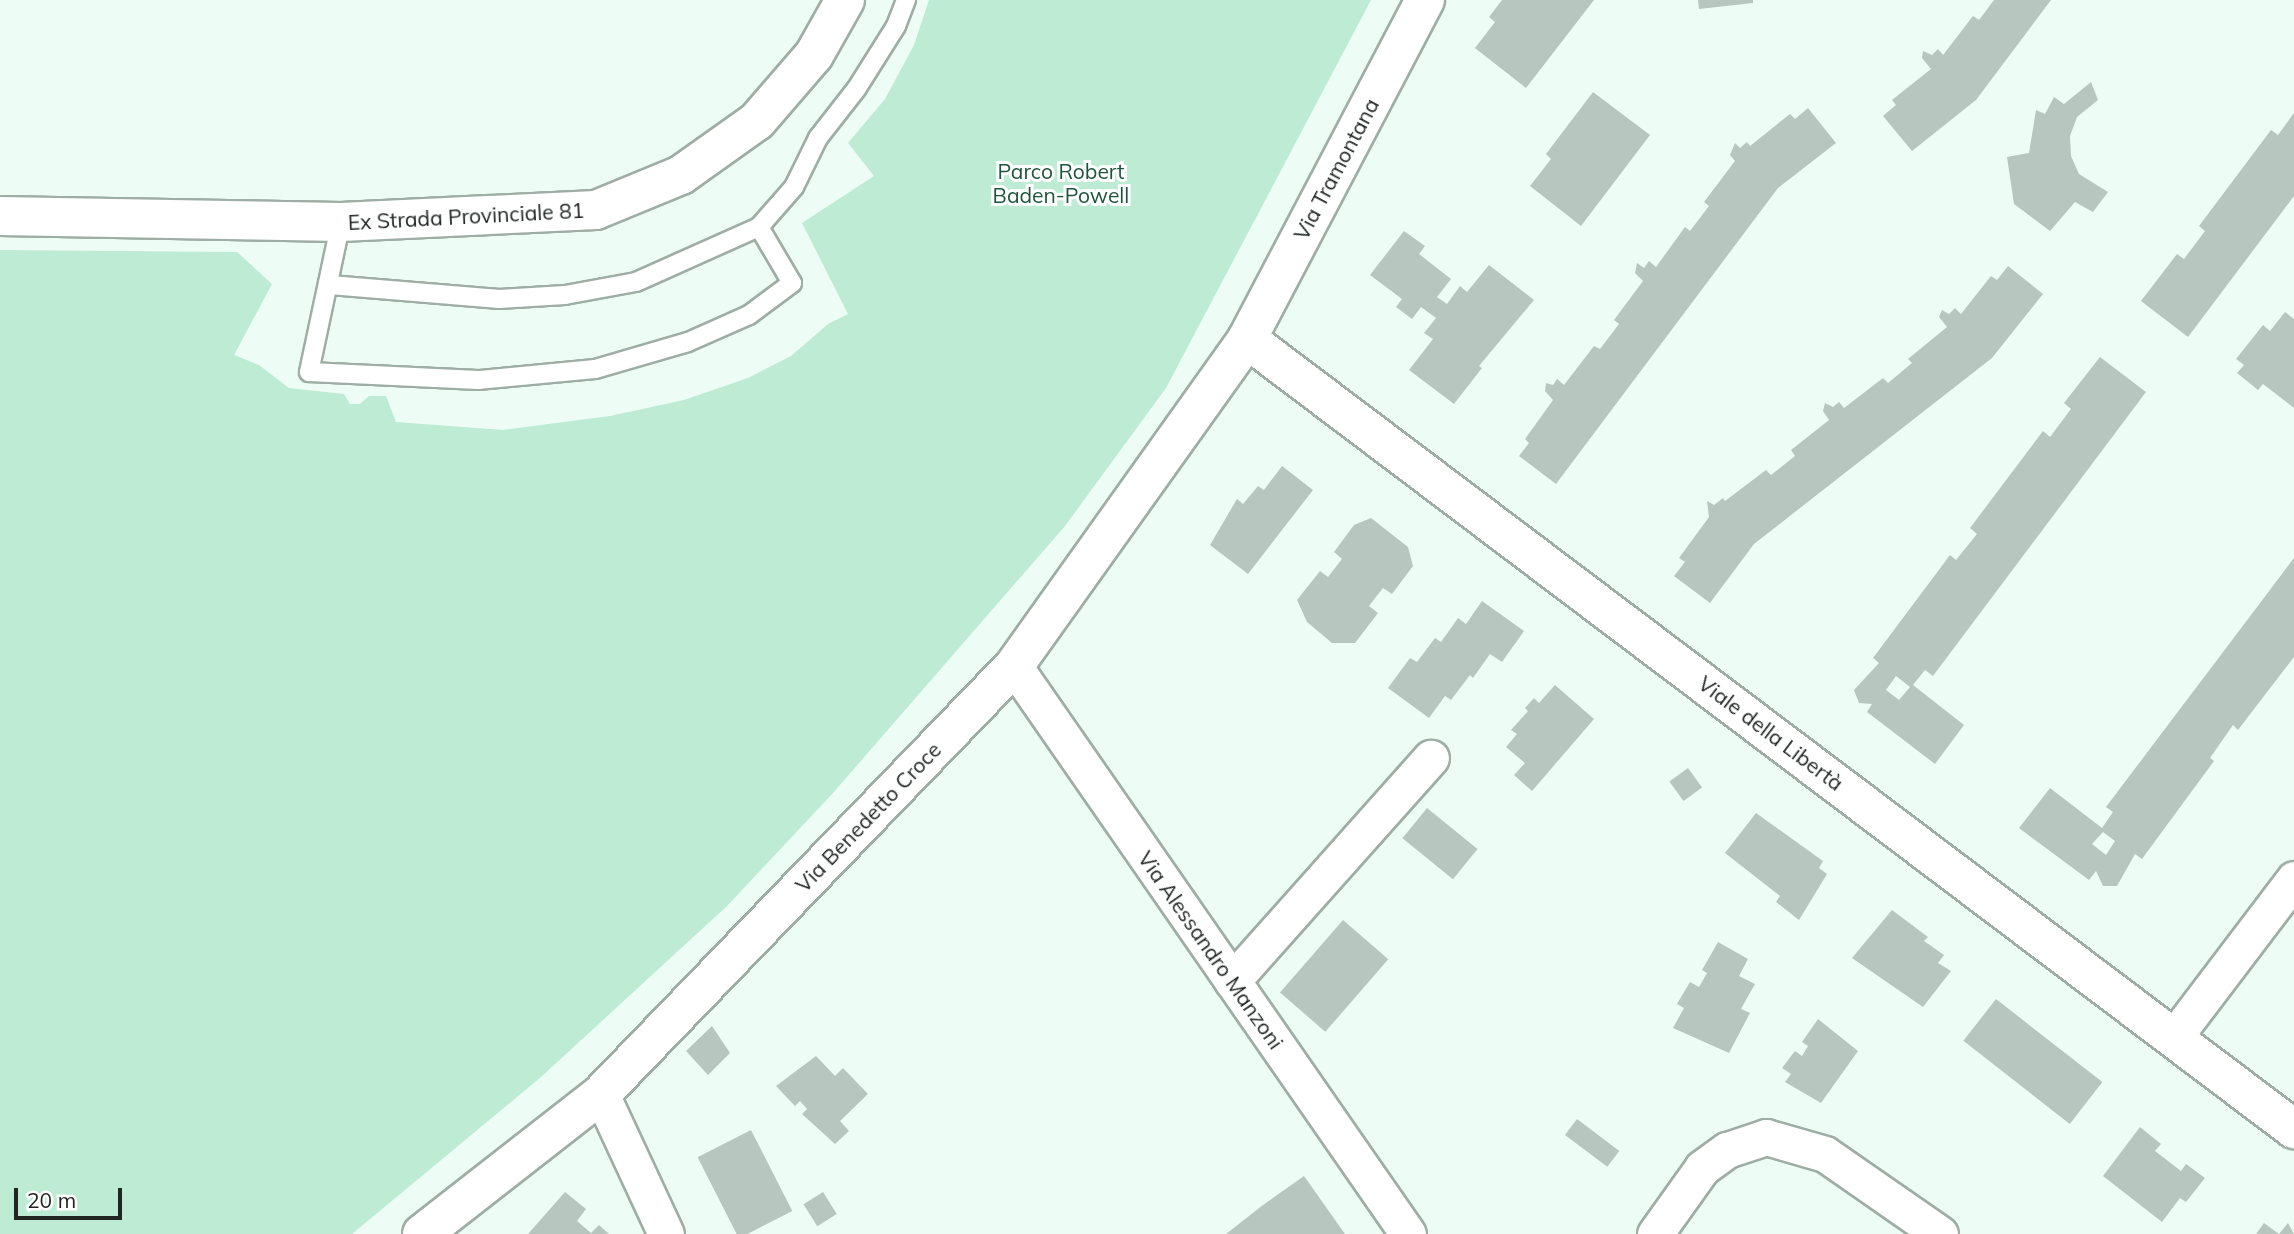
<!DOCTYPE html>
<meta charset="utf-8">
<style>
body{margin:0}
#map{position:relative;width:2294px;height:1234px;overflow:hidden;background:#edfdf5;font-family:Mulish,sans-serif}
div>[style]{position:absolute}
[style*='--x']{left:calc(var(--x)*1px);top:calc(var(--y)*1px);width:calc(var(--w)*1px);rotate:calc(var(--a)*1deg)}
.green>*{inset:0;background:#bdebd4}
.building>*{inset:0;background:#b7c6be;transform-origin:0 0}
.roads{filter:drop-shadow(2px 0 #9eada5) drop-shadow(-2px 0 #9eada5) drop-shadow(0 2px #9eada5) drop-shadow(0 -2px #9eada5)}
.service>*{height:18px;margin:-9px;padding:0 9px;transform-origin:9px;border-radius:9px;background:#fff}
.minor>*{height:35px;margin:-17.5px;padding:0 17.5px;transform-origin:17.5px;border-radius:17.5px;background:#fff}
.tertiary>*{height:38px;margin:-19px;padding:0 19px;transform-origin:19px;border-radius:19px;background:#fff}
span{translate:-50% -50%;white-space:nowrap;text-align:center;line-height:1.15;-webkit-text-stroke:6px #fff;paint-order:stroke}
.street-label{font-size:21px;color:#212623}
.park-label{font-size:21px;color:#1e543d}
.scale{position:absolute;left:14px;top:1188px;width:108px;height:32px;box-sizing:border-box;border:4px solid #212623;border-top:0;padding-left:9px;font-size:21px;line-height:24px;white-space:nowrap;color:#212623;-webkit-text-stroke:5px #fff;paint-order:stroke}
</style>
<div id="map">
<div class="green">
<i style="clip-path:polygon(929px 0,1371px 0,1166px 388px,1065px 526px,833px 793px,727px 906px,541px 1077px,352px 1234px,0 1234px,0 250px,237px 252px,272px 284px,234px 355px,259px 365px,289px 388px,344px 394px,350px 404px,360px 404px,369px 396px,386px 396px,396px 422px,503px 430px,610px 416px,684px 400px,748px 378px,791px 356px,828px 324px,848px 314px,802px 223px,874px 176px,848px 143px,885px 99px,914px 45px)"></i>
</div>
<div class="building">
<i style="clip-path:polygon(1502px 0,1594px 0,1526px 88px,1475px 48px,1495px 22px,1489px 17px)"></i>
<i style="clip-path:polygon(1698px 0,1753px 0,1753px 3px,1699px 9px)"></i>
<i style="clip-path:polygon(1994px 0,2051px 0,1976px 100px,1912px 151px,1883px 116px,1896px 105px,1892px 100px,1931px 69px,1922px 58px,1923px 51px,1932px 55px,1938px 49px,1943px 55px,1973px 16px,1979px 20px)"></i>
<i style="clip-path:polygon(2091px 82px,2098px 100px,2077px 117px,2070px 136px,2071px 156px,2079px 174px,2108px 192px,2093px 212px,2075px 202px,2050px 231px,2014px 204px,2007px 157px,2029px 153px,2036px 110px,2045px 114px,2054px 97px,2064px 104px)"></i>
<i style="clip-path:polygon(1593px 92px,1650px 135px,1581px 226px,1530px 186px,1551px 159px,1546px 154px)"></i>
<i style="clip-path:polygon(1808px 108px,1836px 143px,1778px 188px,1556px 484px,1519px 456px,1529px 443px,1525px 439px,1553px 400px,1545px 391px,1546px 383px,1553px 385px,1557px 379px,1564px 385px,1594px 346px,1600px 349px,1619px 324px,1614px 320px,1643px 281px,1635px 273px,1637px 263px,1644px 268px,1649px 261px,1656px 267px,1685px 227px,1690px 231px,1709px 206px,1704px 202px,1735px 161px,1730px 155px,1735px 143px,1740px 148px,1747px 142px,1750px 146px,1790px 114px,1795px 119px)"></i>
<i style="clip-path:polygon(2294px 113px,2294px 196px,2188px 337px,2141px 301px,2177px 254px,2184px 259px,2205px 231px,2199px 226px,2271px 130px,2278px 135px)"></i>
<i style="clip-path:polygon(1404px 231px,1425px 246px,1419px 254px,1451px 279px,1437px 297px,1447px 304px,1460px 286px,1467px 292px,1489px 265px,1534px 300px,1479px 366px,1482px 368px,1454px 404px,1409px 370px,1433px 339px,1424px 333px,1436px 318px,1421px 307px,1412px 319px,1396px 307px,1402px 299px,1370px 275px)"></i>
<i style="clip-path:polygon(2008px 266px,2043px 294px,1992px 358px,1754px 544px,1710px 603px,1674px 576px,1685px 562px,1679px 558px,1709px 517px,1707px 501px,1714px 505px,1723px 498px,1725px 501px,1766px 470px,1771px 475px,1795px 456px,1791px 450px,1829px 420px,1823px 411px,1825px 403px,1833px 407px,1839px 402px,1844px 408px,1883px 378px,1888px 383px,1912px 363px,1908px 359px,1947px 327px,1939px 317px,1942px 310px,1949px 314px,1955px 308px,1961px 314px,1991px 276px,1997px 280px)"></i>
<i style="clip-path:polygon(2285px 312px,2294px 319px,2294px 408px,2263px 384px,2258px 390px,2237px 373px,2244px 365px,2236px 359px,2263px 325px,2270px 331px)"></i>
<i style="clip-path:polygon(evenodd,2100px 357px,2146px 392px,1933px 676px,1925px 670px,1913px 685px,1964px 725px,1935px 764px,1867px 712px,1872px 704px,1859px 703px,1854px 690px,1879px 663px,1873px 658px,1950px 555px,1956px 560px,1977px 534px,1970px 528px,2043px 431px,2050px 437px,2071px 409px,2064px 403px,2100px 357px,1896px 676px,1910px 687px,1899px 700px,1886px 690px,1896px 676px)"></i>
<i style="clip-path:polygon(1282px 466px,1313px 490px,1248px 574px,1210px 545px,1237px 499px,1243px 504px,1258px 486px,1264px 490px)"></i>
<i style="clip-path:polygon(1371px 518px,1408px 547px,1413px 566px,1392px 594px,1383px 588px,1369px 606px,1378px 613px,1355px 643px,1332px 643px,1307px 622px,1297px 600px,1320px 571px,1328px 577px,1342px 559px,1334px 552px,1354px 525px)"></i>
<i style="clip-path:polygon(evenodd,2294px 558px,2294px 657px,2238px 730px,2233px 725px,2210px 758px,2214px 761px,2142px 859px,2135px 854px,2117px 886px,2103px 886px,2096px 871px,2089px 880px,2019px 828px,2050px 788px,2102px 828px,2113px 812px,2106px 807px,2294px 558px,2103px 832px,2115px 841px,2106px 855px,2092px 844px,2103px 832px)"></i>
<i style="clip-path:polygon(1482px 601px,1524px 631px,1502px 662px,1490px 654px,1473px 678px,1470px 675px,1451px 700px,1445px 696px,1429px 718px,1388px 688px,1410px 658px,1417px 662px,1435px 638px,1441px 642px,1458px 618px,1466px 624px)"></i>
<i style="clip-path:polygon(1555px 685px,1594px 719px,1532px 791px,1514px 775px,1525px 763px,1506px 747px,1517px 734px,1511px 730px,1528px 711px,1525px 708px,1534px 698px,1539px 703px)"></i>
<i style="left:1688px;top:768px;width:24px;height:23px;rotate:54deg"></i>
<i style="left:1427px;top:808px;width:65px;height:39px;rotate:39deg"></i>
<i style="clip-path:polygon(1756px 813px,1823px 861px,1819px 868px,1827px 874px,1799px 920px,1776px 902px,1780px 896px,1725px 853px)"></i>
<i style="clip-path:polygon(1892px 910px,1928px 937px,1924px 941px,1944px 955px,1938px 963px,1951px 971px,1923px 1007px,1852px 958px)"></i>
<i style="left:1343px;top:920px;width:60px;height:96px;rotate:41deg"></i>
<i style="clip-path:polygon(1718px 942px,1748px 959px,1739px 976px,1755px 984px,1741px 1009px,1750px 1013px,1729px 1053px,1673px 1028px,1684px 1008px,1677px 1004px,1690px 982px,1699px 987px,1707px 973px,1702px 970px)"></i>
<i style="left:1996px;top:999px;width:135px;height:53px;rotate:38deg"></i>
<i style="clip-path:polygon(1818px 1019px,1858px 1051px,1821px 1103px,1785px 1082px,1791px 1074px,1782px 1068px,1795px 1051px,1802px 1056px,1808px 1046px,1802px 1042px)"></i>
<i style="clip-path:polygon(712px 1026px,730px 1053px,708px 1075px,686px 1051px)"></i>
<i style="clip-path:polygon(816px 1056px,835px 1076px,843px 1068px,868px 1094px,840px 1121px,849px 1131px,835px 1144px,802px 1114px,807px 1109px,800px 1101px,795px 1106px,776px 1086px)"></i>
<i style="left:1577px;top:1119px;width:53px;height:20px;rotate:37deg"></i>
<i style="clip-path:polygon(2140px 1127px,2161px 1144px,2155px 1151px,2181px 1171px,2186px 1164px,2205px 1178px,2186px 1202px,2180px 1198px,2162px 1222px,2103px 1176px)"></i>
<i style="left:751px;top:1130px;width:91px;height:60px;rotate:63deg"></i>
<i style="clip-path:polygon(1304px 1176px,1345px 1234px,1226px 1234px,1263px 1205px)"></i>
<i style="clip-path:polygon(565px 1192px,586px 1209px,577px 1221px,591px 1233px,599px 1225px,609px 1234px,528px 1234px)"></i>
<i style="left:823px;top:1192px;width:26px;height:23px;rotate:58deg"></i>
<i style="clip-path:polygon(2264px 1223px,2279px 1234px,2256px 1234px)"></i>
<i style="clip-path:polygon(2288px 1223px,2294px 1234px,2279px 1234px)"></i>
</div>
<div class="roads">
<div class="service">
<i style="--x:759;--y:227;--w:53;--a:-48.8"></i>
<i style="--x:794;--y:187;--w:55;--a:-63.9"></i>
<i style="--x:818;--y:138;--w:63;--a:-52"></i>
<i style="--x:857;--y:88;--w:73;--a:-57.8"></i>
<i style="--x:896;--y:26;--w:28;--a:-69"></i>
<i style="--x:330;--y:285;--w:170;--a:4.7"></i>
<i style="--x:499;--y:299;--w:66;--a:-3.5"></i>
<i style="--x:565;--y:295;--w:72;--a:-10.4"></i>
<i style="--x:636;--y:282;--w:135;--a:-24.1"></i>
<i style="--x:759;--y:227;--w:65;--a:59.5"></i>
<i style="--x:792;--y:283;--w:54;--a:143.3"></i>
<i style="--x:749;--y:315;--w:67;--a:156.1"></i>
<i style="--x:688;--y:342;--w:97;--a:163.8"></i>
<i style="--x:595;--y:369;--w:118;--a:174.6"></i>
<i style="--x:478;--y:380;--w:169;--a:-177.3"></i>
<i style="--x:309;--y:372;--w:153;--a:-78"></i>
</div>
<div class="minor">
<i style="--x:1014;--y:666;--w:691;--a:55.25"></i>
<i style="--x:1232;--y:981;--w:299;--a:-48.3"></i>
<i style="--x:2175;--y:1036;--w:197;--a:-52.8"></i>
<i style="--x:601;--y:1094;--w:154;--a:65.1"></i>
<i style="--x:1655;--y:1234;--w:81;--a:-54.5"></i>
<i style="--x:1702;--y:1168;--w:31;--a:-36"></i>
<i style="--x:1727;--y:1150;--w:41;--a:-18.4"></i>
<i style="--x:1766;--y:1137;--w:61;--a:16.1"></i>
<i style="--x:1825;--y:1154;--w:140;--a:34.8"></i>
</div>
<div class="tertiary">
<i style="--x:0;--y:216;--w:341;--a:1"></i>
<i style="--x:341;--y:222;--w:255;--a:-2.7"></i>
<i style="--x:596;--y:210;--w:92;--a:-22.4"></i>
<i style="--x:681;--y:175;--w:93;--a:-35.4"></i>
<i style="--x:757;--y:121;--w:87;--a:-49.2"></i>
<i style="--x:814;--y:55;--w:63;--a:-60.6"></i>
<i style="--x:1247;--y:339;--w:1312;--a:37.04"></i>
<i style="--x:422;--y:1234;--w:227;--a:-38"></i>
<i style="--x:601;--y:1094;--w:595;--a:-46.02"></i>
<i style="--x:1014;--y:666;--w:402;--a:-54.5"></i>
<i style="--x:1247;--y:339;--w:383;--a:-62.3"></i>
</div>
</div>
<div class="street-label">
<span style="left:1336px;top:169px;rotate:-62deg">Via Tramontana</span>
<span style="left:466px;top:216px;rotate:-3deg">Ex Strada Provinciale 81</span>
<span style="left:1771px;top:733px;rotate:37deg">Viale della Libertà</span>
<span style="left:868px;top:817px;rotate:-46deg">Via Benedetto Croce</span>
<span style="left:1211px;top:950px;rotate:55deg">Via Alessandro Manzoni</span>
</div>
<div class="park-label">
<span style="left:1061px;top:183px">Parco Robert<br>Baden-Powell</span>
</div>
<div class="scale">20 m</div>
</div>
